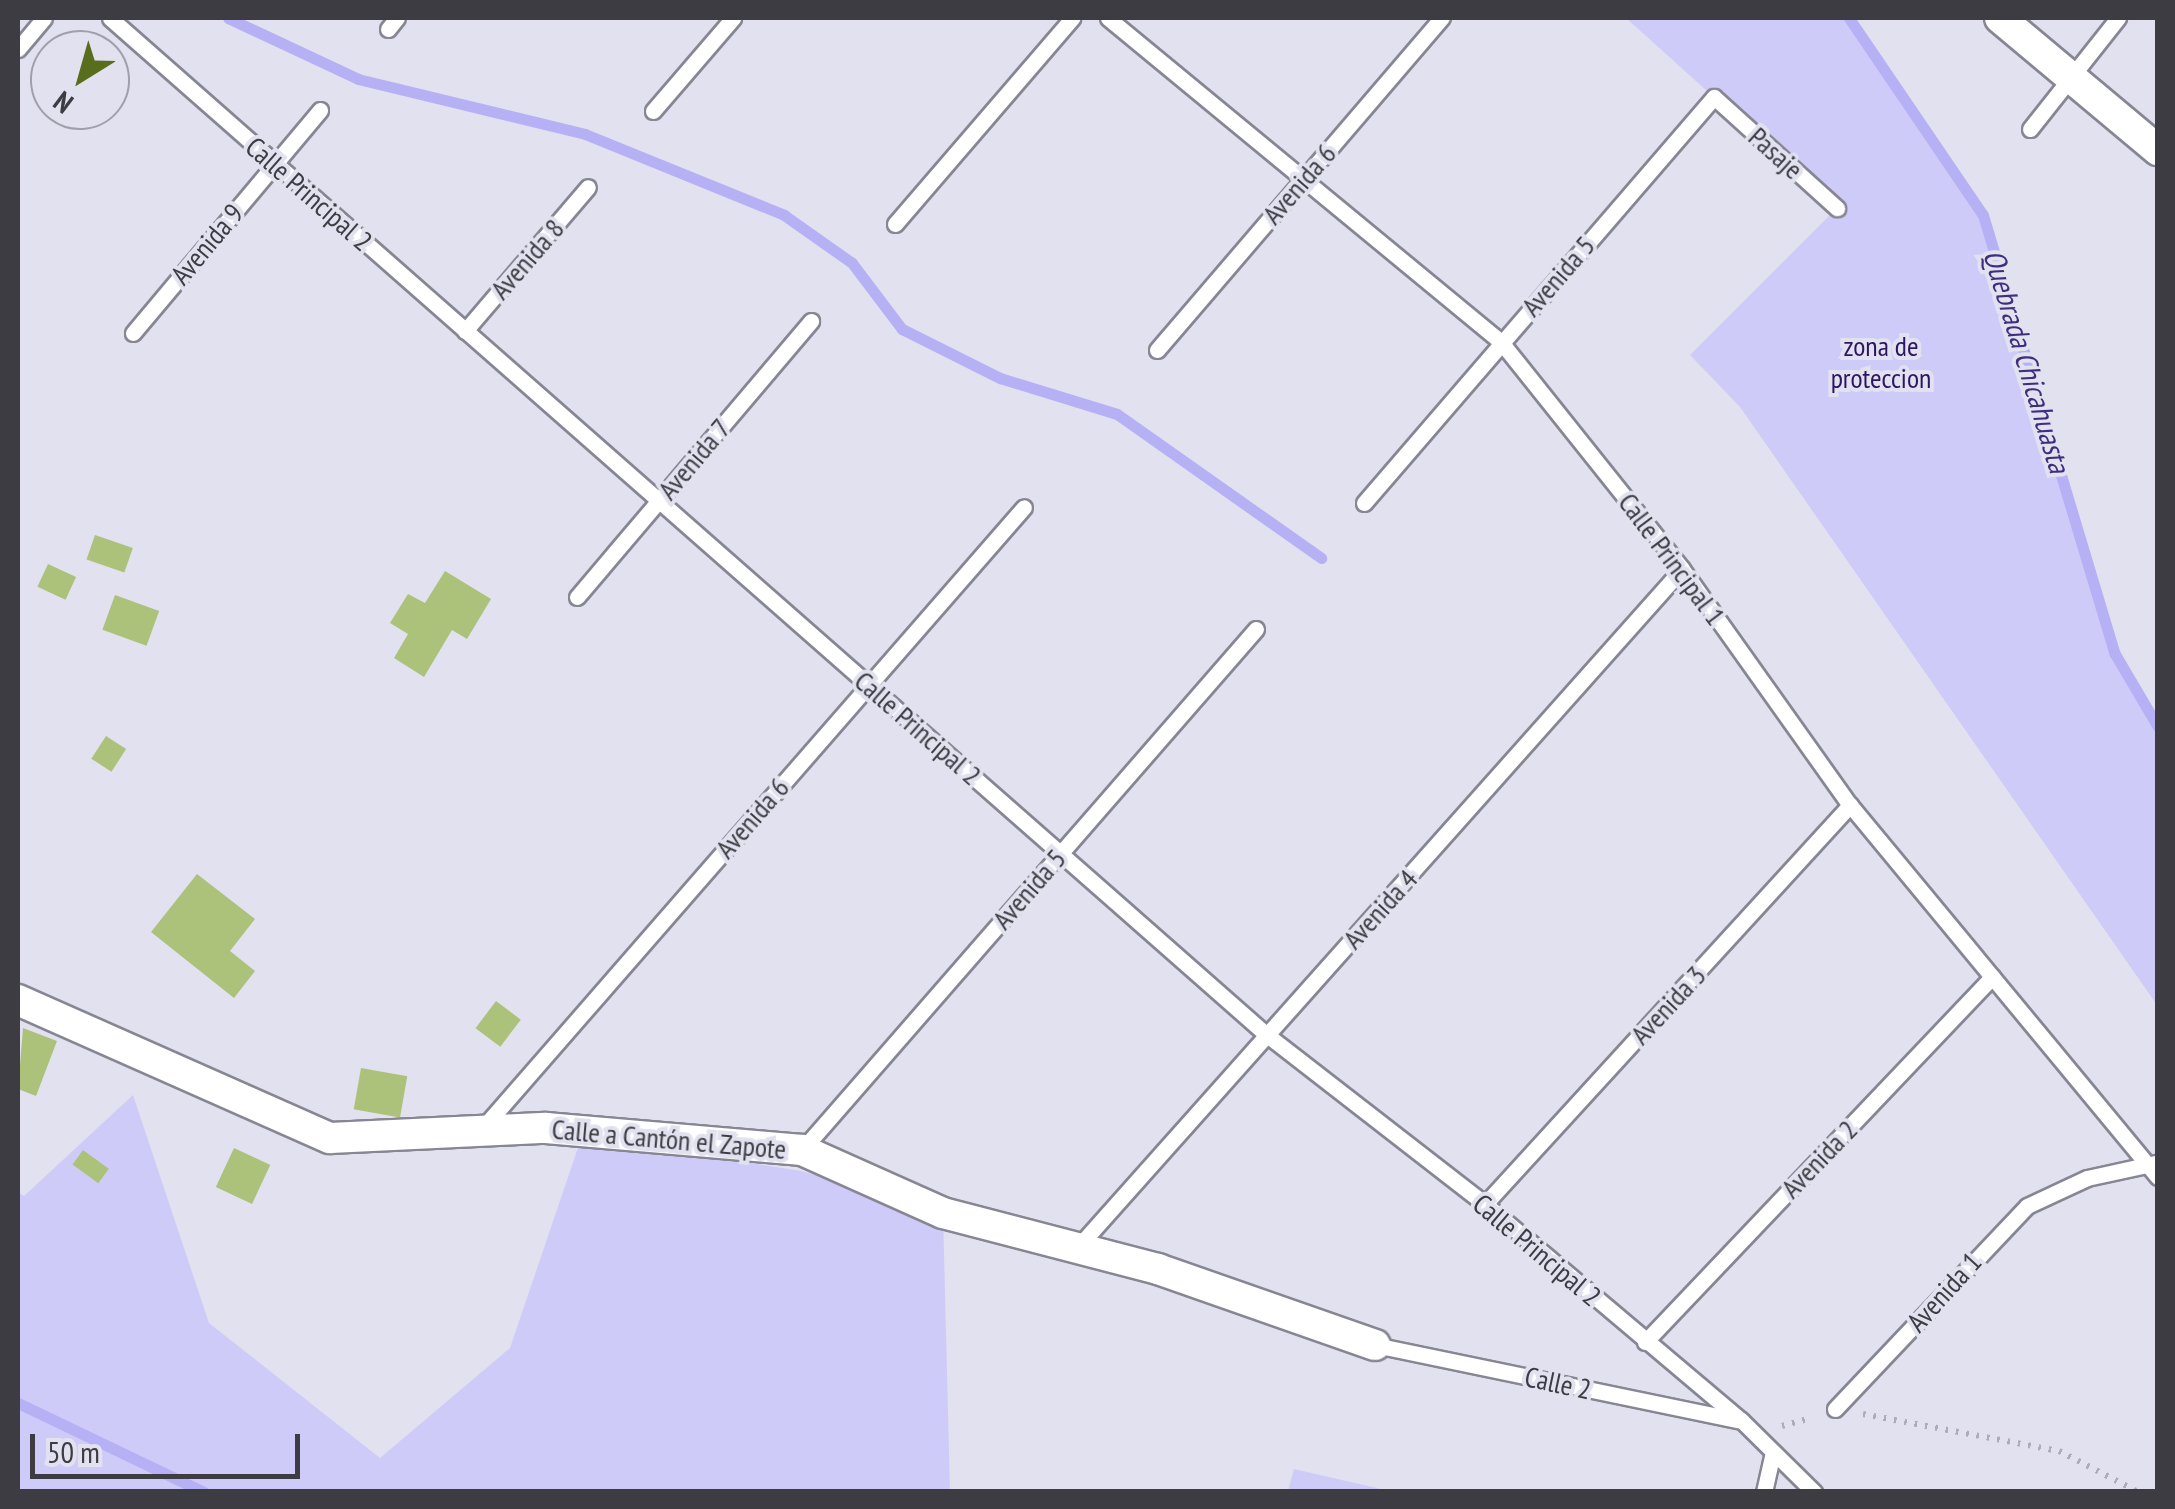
<!DOCTYPE html>
<meta charset="utf-8">
<style>
body{margin:0}
#map{position:relative;width:2175px;height:1509px;overflow:hidden;background:#e2e1ef;font-family:"PT Sans Narrow",sans-serif}
div>[style]{position:absolute}
[style*='--x']{left:calc(var(--x)*1px);top:calc(var(--y)*1px);width:calc(var(--w)*1px);rotate:calc(var(--a)*1deg)}
.green>*{inset:0;background:#cfcbf9}
.stream>*{height:11px;margin:-5.5px;padding:0 5.5px;transform-origin:5.5px;border-radius:5.5px;background:#b6b0f5}
.building>*{inset:0;background:#acc27b;transform-origin:0 0}
.path>*{height:6px;margin-top:-3px;transform-origin:0;background:repeating-linear-gradient(90deg,#adacb7 0 2.5px,transparent 0 10.5px)}
.roads{filter:drop-shadow(2px 0 #878693) drop-shadow(-2px 0 #878693) drop-shadow(0 2px #878693) drop-shadow(0 -2px #878693)}
.service>*{height:15px;margin:-7.5px;padding:0 7.5px;transform-origin:7.5px;border-radius:7.5px;background:#fff}
.minor>*{height:30px;margin:-15px;padding:0 15px;transform-origin:15px;border-radius:15px;background:#fff}
span{translate:-50% -50%;white-space:nowrap;text-align:center;line-height:1.15;-webkit-text-stroke:8px #e2e1ef;paint-order:stroke}
.street-label{font-size:28px;color:#3d3c42}
.park-label{font-size:28px;color:#2c1664}
.water-label{font-size:30px;color:#3f2e7d;font-style:italic}
.frame{position:absolute;inset:0;border:20px solid #3d3c42;pointer-events:none}
.north{position:absolute;left:30px;top:30px;width:100px;height:100px;box-sizing:border-box;background:#e2e1ef;border:2px solid #a09faa;border-radius:50%;rotate:217deg;font-size:28px;font-weight:700;line-height:40px;text-align:center;color:#3d3c42}
.north::after{content:'';display:block;margin:auto;width:35px;height:45px;background:#596e1d;clip-path:polygon(50% 0,100% 100%,50% 72%,0 100%)}
.scale{position:absolute;left:30px;top:1434px;width:270px;height:45px;box-sizing:border-box;border:5px solid #3d3c42;border-top:0;padding-left:12px;font-size:30px;line-height:35px;white-space:nowrap;color:#3d3c42;-webkit-text-stroke:8px #e2e1ef;paint-order:stroke}
</style>
<div id="map">
<div class="green">
<i style="clip-path:polygon(1626px 18px,1849px 18px,1983px 215px,2115px 654px,2157px 727px,2157px 1005px,1740px 407px,1690px 355px,1837px 208px)"></i>
<i style="clip-path:polygon(133px 1095px,209px 1323px,380px 1458px,510px 1348px,582px 1136px,801px 1171px,943px 1213px,950px 1491px,18px 1491px,18px 1192px,24px 1196px)"></i>
<i style="clip-path:polygon(1294px 1469px,1390px 1491px,1288px 1491px)"></i>
</div>
<div class="stream">
<i style="--x:228;--y:18;--w:144;--a:25.1"></i>
<i style="--x:358;--y:79;--w:234;--a:13.6"></i>
<i style="--x:585;--y:134;--w:215;--a:22.1"></i>
<i style="--x:784;--y:215;--w:83;--a:35.2"></i>
<i style="--x:852;--y:263;--w:83;--a:52.9"></i>
<i style="--x:902;--y:329;--w:110;--a:26.6"></i>
<i style="--x:1000;--y:378;--w:122;--a:17.1"></i>
<i style="--x:1117;--y:414;--w:250;--a:35.2"></i>
<i style="--x:1849;--y:18;--w:238;--a:55.8"></i>
<i style="--x:1983;--y:215;--w:458;--a:73.3"></i>
<i style="--x:2115;--y:654;--w:85;--a:59.5"></i>
<i style="--x:18;--y:1403;--w:206;--a:25.6"></i>
</div>
<div class="building">
<i style="left:95px;top:535px;width:40px;height:26px;rotate:19deg"></i>
<i style="left:48px;top:564px;width:31px;height:25px;rotate:25deg"></i>
<i style="clip-path:polygon(445px 571px,491px 599px,467px 639px,452px 630px,424px 677px,394px 658px,408px 634px,390px 623px,408px 594px,425px 603px)"></i>
<i style="left:115px;top:595px;width:47px;height:37px;rotate:20deg"></i>
<i style="left:106px;top:736px;width:24px;height:27px;rotate:33deg"></i>
<i style="clip-path:polygon(197px 874px,255px 919px,230px 951px,255px 971px,234px 998px,151px 932px)"></i>
<i style="left:496px;top:1001px;width:31px;height:34px;rotate:37deg"></i>
<i style="clip-path:polygon(23px 1028px,57px 1041px,36px 1096px,18px 1089px)"></i>
<i style="left:361px;top:1068px;width:47px;height:42px;rotate:10deg"></i>
<i style="left:234px;top:1148px;width:40px;height:43px;rotate:25deg"></i>
<i style="left:83px;top:1150px;width:32px;height:18px;rotate:36deg"></i>
</div>
<div class="path">
<i style="--x:1863;--y:1414;--w:199;--a:10.7"></i>
<i style="--x:2059;--y:1451;--w:89;--a:27.4"></i>
<i style="--x:1782;--y:1426;--w:31;--a:-15"></i>
</div>
<div class="roads">
<div class="service">
<i style="--x:110;--y:18;--w:1540;--a:41.32"></i>
<i style="--x:1267;--y:1035;--w:276;--a:37.8"></i>
<i style="--x:1485;--y:1204;--w:335;--a:40.2"></i>
<i style="--x:1741;--y:1420;--w:103;--a:44.6"></i>
<i style="--x:1108;--y:18;--w:509;--a:39.5"></i>
<i style="--x:1501;--y:342;--w:290;--a:51.4"></i>
<i style="--x:1682;--y:569;--w:290;--a:54.6"></i>
<i style="--x:1850;--y:805;--w:483;--a:50.4"></i>
<i style="--x:388;--y:29;--w:14;--a:-51"></i>
<i style="--x:18;--y:49;--w:40;--a:-50"></i>
<i style="--x:653;--y:111;--w:123;--a:-49.3"></i>
<i style="--x:2030;--y:129;--w:142;--a:-51.6"></i>
<i style="--x:895;--y:224;--w:272;--a:-49.3"></i>
<i style="--x:465;--y:331;--w:189;--a:-49.5"></i>
<i style="--x:133;--y:333;--w:291;--a:-50"></i>
<i style="--x:1157;--y:350;--w:438;--a:-49.4"></i>
<i style="--x:1364;--y:503;--w:536;--a:-49.24"></i>
<i style="--x:1714;--y:97;--w:166;--a:42.1"></i>
<i style="--x:577;--y:597;--w:362;--a:-49.7"></i>
<i style="--x:481;--y:1130;--w:826;--a:-48.92"></i>
<i style="--x:802;--y:1150;--w:691;--a:-48.93"></i>
<i style="--x:1485;--y:1204;--w:541;--a:-47.55"></i>
<i style="--x:1077;--y:1248;--w:909;--a:-48.3"></i>
<i style="--x:1645;--y:1342;--w:504;--a:-46.45"></i>
<i style="--x:1375;--y:1345;--w:370;--a:11.7"></i>
<i style="--x:1835;--y:1409;--w:279;--a:-46.6"></i>
<i style="--x:2027;--y:1206;--w:66;--a:-25"></i>
<i style="--x:2087;--y:1178;--w:71;--a:-12.3"></i>
<i style="--x:1764;--y:1492;--w:41;--a:-77.3"></i>
</div>
<div class="minor">
<i style="--x:2000;--y:18;--w:206;--a:39.9"></i>
<i style="--x:18;--y:1000;--w:341;--a:23.9"></i>
<i style="--x:330;--y:1138;--w:216;--a:-2.7"></i>
<i style="--x:546;--y:1128;--w:257;--a:4.9"></i>
<i style="--x:802;--y:1150;--w:154;--a:24.1"></i>
<i style="--x:943;--y:1213;--w:222;--a:14.6"></i>
<i style="--x:1158;--y:1269;--w:230;--a:19.3"></i>
</div>
</div>
<div class="street-label">
<span style="left:1776px;top:153px;rotate:42deg">Pasaje</span>
<span style="left:1299px;top:184px;rotate:-49deg">Avenida 6</span>
<span style="left:309px;top:194px;rotate:41deg">Calle Principal 2</span>
<span style="left:207px;top:244px;rotate:-50deg">Avenida 9</span>
<span style="left:527px;top:259px;rotate:-49deg">Avenida 8</span>
<span style="left:1558px;top:276px;rotate:-49deg">Avenida 5</span>
<span style="left:694px;top:459px;rotate:-50deg">Avenida 7</span>
<span style="left:1672px;top:559px;rotate:53deg">Calle Principal 1</span>
<span style="left:918px;top:728px;rotate:41deg">Calle Principal 2</span>
<span style="left:752px;top:818px;rotate:-49deg">Avenida 6</span>
<span style="left:1029px;top:889px;rotate:-49deg">Avenida 5</span>
<span style="left:1380px;top:909px;rotate:-48deg">Avenida 4</span>
<span style="left:1668px;top:1005px;rotate:-47deg">Avenida 3</span>
<span style="left:669px;top:1139px;rotate:5deg">Calle a Cantón el Zapote</span>
<span style="left:1819px;top:1159px;rotate:-46deg">Avenida 2</span>
<span style="left:1537px;top:1250px;rotate:40deg">Calle Principal 2</span>
<span style="left:1944px;top:1292px;rotate:-48deg">Avenida 1</span>
<span style="left:1558px;top:1383px;rotate:12deg">Calle 2</span>
</div>
<div class="park-label">
<span style="left:1881px;top:362px">zona de<br>proteccion</span>
</div>
<div class="water-label">
<span style="left:2027px;top:361px;rotate:73deg">Quebrada Chicahuasta</span>
</div>
<div class="frame"></div>
<div class="north">N</div>
<div class="scale">50 m</div>
</div>
